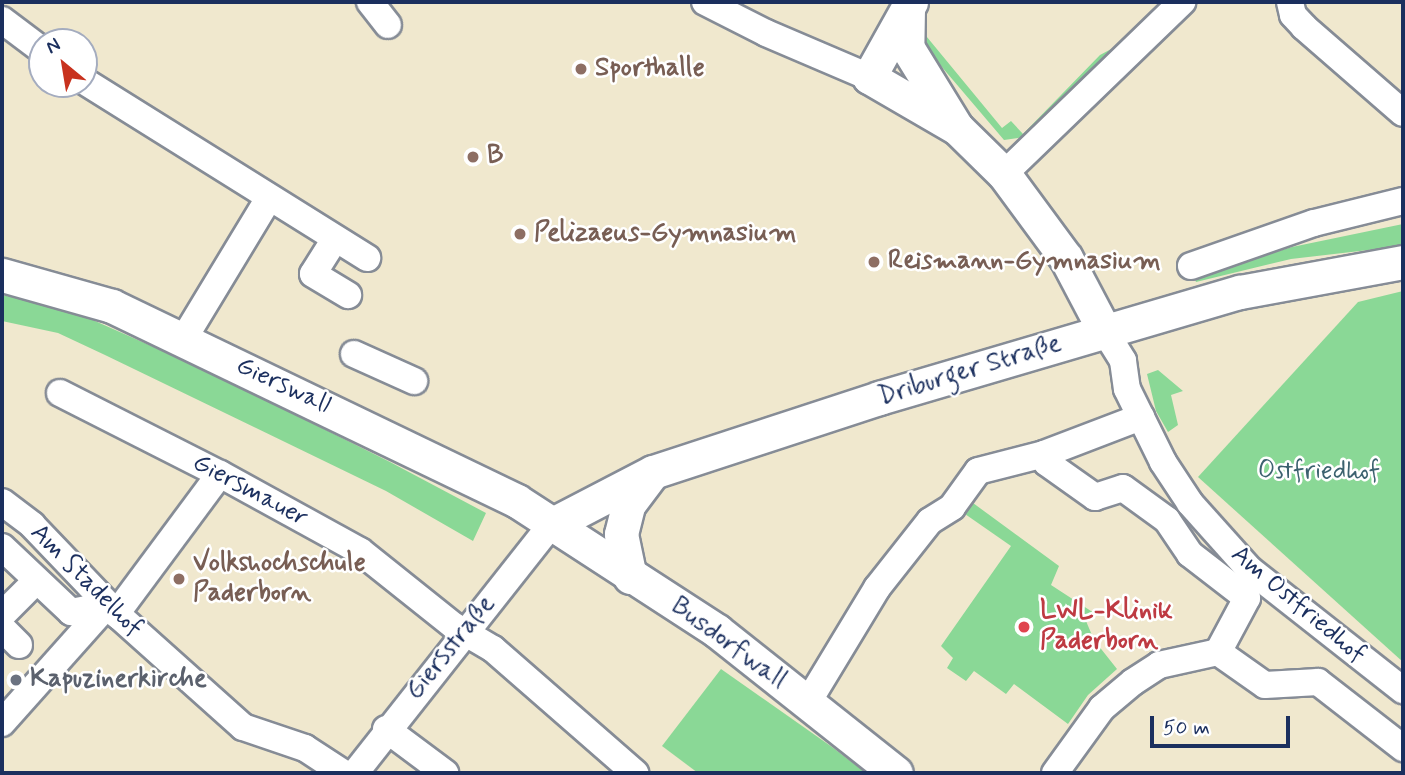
<!DOCTYPE html>
<meta charset="utf-8">
<style>
body{margin:0}
#map{position:relative;width:1405px;height:775px;overflow:hidden;background:#f0e8ce;font-family:Mynerve,sans-serif}
div>[style]{position:absolute}
[style*='--x']{left:calc(var(--x)*1px);top:calc(var(--y)*1px);width:calc(var(--w)*1px);rotate:calc(var(--a)*1deg)}
.green>*{inset:0;background:#8ad896}
.roads{filter:drop-shadow(2px 0 #868c96) drop-shadow(-2px 0 #868c96) drop-shadow(0 2px #868c96) drop-shadow(0 -2px #868c96)}
.minor>*{height:26px;margin:-13px;padding:0 13px;transform-origin:13px;border-radius:13px;background:#fff}
.major>*{height:33px;margin:-16.5px;padding:0 16.5px;transform-origin:16.5px;border-radius:16.5px;background:#fff}
.dots>*{width:19px;height:19px;translate:-50% -50%;box-sizing:border-box;border:4px solid #fff;border-radius:50%}
span{translate:-50% -50%;white-space:nowrap;text-align:center;line-height:1.15;-webkit-text-stroke:5px #fff;paint-order:stroke}
.education-label{font-size:26px;color:#785e54;font-weight:700}
.left{translate:0 -50%;text-align:left}
.street-label{font-size:26px;color:#1b2f5e}
.park-label{font-size:26px;color:#3c626f}
.health-label{font-size:26px;color:#be3a42;font-weight:700}
.worship-label{font-size:26px;color:#5b616d;font-weight:700}
.frame{position:absolute;inset:0;border:4px solid #1b2f5e;pointer-events:none}
.north{position:absolute;left:28px;top:28px;width:70px;height:70px;box-sizing:border-box;background:#fff;border:2px solid #a4acbf;border-radius:50%;rotate:330deg;font-size:19px;font-weight:700;line-height:28px;text-align:center;color:#1b2f5e}
.north::after{content:'';display:block;margin:auto;width:24px;height:32px;background:#c8321e;clip-path:polygon(50% 0,100% 100%,50% 72%,0 100%)}
.scale{position:absolute;left:1150px;top:716px;width:140px;height:32px;box-sizing:border-box;border:4px solid #1b2f5e;border-top:0;padding-left:9px;font-size:21px;line-height:24px;white-space:nowrap;color:#1b2f5e;-webkit-text-stroke:5px #fff;paint-order:stroke}
</style>
<div id="map">
<div class="green">
<i style="clip-path:polygon(922px 31px,1002px 128px,1011px 121px,1023px 134px,1100px 55px,1115px 47px,1025px 137px,1004px 140px,924px 46px,927px 42px)"></i>
<i style="clip-path:polygon(1403px 224px,1403px 246px,1291px 259px,1196px 282px,1194px 277px,1292px 247px)"></i>
<i style="clip-path:polygon(1403px 291px,1403px 662px,1198px 477px,1358px 302px)"></i>
<i style="clip-path:polygon(2px 295px,68px 309px,210px 372px,390px 462px,486px 513px,473px 541px,386px 491px,105px 355px,58px 333px,2px 321px)"></i>
<i style="clip-path:polygon(1158px 370px,1183px 391px,1171px 395px,1178px 425px,1168px 432px,1156px 411px,1147px 374px)"></i>
<i style="clip-path:polygon(973px 503px,1059px 566px,1051px 585px,1094px 613px,1086px 621px,1094px 640px,1117px 669px,1088px 695px,1068px 724px,1014px 684px,1006px 694px,974px 671px,966px 681px,947px 668px,953px 658px,941px 646px,1011px 546px,965px 514px)"></i>
<i style="clip-path:polygon(721px 669px,832px 747px,866px 773px,698px 773px,662px 746px)"></i>
</div>
<div class="roads">
<div class="minor">
<i style="--x:370;--y:2;--w:29;--a:52"></i>
<i style="--x:705;--y:2;--w:68;--a:26.9"></i>
<i style="--x:766;--y:33;--w:112;--a:23.1"></i>
<i style="--x:1290;--y:2;--w:13;--a:77"></i>
<i style="--x:1293;--y:15;--w:16;--a:47"></i>
<i style="--x:1304;--y:27;--w:131;--a:41"></i>
<i style="--x:2;--y:20;--w:50;--a:36.9"></i>
<i style="--x:84;--y:81;--w:334;--a:32"></i>
<i style="--x:1004;--y:174;--w:248;--a:-44"></i>
<i style="--x:335;--y:239;--w:41;--a:122.2"></i>
<i style="--x:313;--y:274;--w:41;--a:31"></i>
<i style="--x:1191;--y:266;--w:130;--a:-19.3"></i>
<i style="--x:1314;--y:223;--w:92;--a:-13.9"></i>
<i style="--x:1104;--y:330;--w:36;--a:58"></i>
<i style="--x:1123;--y:361;--w:28;--a:82"></i>
<i style="--x:1127;--y:389;--w:81;--a:63.7"></i>
<i style="--x:1163;--y:462;--w:49;--a:56.6"></i>
<i style="--x:1190;--y:503;--w:89;--a:48.2"></i>
<i style="--x:1249;--y:569;--w:196;--a:38.2"></i>
<i style="--x:183;--y:340;--w:166;--a:-58.8"></i>
<i style="--x:354;--y:354;--w:66;--a:24.2"></i>
<i style="--x:60;--y:393;--w:179;--a:26.9"></i>
<i style="--x:220;--y:474;--w:160;--a:28.8"></i>
<i style="--x:360;--y:551;--w:120;--a:38.6"></i>
<i style="--x:454;--y:626;--w:45;--a:30.5"></i>
<i style="--x:493;--y:649;--w:189;--a:41.1"></i>
<i style="--x:1044;--y:454;--w:9;--a:72"></i>
<i style="--x:1047;--y:463;--w:59;--a:35.3"></i>
<i style="--x:1095;--y:497;--w:29;--a:-18"></i>
<i style="--x:1123;--y:488;--w:54;--a:36"></i>
<i style="--x:1167;--y:520;--w:41;--a:55.9"></i>
<i style="--x:1190;--y:554;--w:72;--a:37.7"></i>
<i style="--x:1247;--y:598;--w:61;--a:118.2"></i>
<i style="--x:1218;--y:652;--w:57;--a:35.1"></i>
<i style="--x:1265;--y:685;--w:53;--a:-3.2"></i>
<i style="--x:1318;--y:682;--w:108;--a:37.8"></i>
<i style="--x:2;--y:502;--w:38;--a:37"></i>
<i style="--x:32;--y:525;--w:127;--a:46.3"></i>
<i style="--x:120;--y:617;--w:165;--a:41.8"></i>
<i style="--x:243;--y:727;--w:65;--a:18.7"></i>
<i style="--x:305;--y:748;--w:45;--a:33.3"></i>
<i style="--x:2;--y:547;--w:95;--a:43.3"></i>
<i style="--x:71;--y:612;--w:37;--a:-11"></i>
<i style="--x:116;--y:614;--w:174;--a:-53.4"></i>
<i style="--x:2;--y:615;--w:49;--a:-45"></i>
<i style="--x:2;--y:628;--w:24;--a:45"></i>
<i style="--x:808;--y:702;--w:133;--a:-58.8"></i>
<i style="--x:877;--y:588;--w:85;--a:-51.7"></i>
<i style="--x:930;--y:521;--w:26;--a:-32"></i>
<i style="--x:952;--y:507;--w:44;--a:-54.2"></i>
<i style="--x:978;--y:471;--w:68;--a:-14.4"></i>
<i style="--x:1044;--y:454;--w:104;--a:-20.9"></i>
<i style="--x:2;--y:723;--w:158;--a:-48.3"></i>
<i style="--x:386;--y:729;--w:74;--a:36.7"></i>
<i style="--x:355;--y:773;--w:316;--a:-51.7"></i>
<i style="--x:1055;--y:773;--w:80;--a:-54.1"></i>
<i style="--x:1102;--y:708;--w:40;--a:-40"></i>
<i style="--x:1133;--y:682;--w:31;--a:-33"></i>
<i style="--x:1159;--y:665;--w:60;--a:-12.4"></i>
</div>
<div class="major">
<i style="--x:911;--y:2;--w:86;--a:119.2"></i>
<i style="--x:869;--y:77;--w:102;--a:30.1"></i>
<i style="--x:957;--y:128;--w:66;--a:44.4"></i>
<i style="--x:1004;--y:174;--w:104;--a:53.6"></i>
<i style="--x:1066;--y:258;--w:81;--a:62.2"></i>
<i style="--x:908;--y:8;--w:39;--a:91"></i>
<i style="--x:907;--y:47;--w:92;--a:58.4"></i>
<i style="--x:2;--y:275;--w:114;--a:15.7"></i>
<i style="--x:112;--y:306;--w:449;--a:25.7"></i>
<i style="--x:517;--y:501;--w:239;--a:33"></i>
<i style="--x:717;--y:631;--w:228;--a:38.4"></i>
<i style="--x:551;--y:525;--w:115;--a:-27.5"></i>
<i style="--x:653;--y:472;--w:238;--a:-18.1"></i>
<i style="--x:879;--y:398;--w:376;--a:-16.4"></i>
<i style="--x:1240;--y:292;--w:166;--a:-10.4"></i>
<i style="--x:630;--y:577;--w:44;--a:-101.8"></i>
<i style="--x:621;--y:534;--w:30;--a:-76"></i>
<i style="--x:628;--y:505;--w:40;--a:-53"></i>
</div>
</div>
<div class="dots">
<i style="left:581px;top:69px;background:#8d6e63"></i>
<i style="left:473px;top:157px;background:#8d6e63"></i>
<i style="left:520px;top:234px;background:#8d6e63"></i>
<i style="left:874px;top:262px;background:#8d6e63"></i>
<i style="left:179px;top:579px;background:#8d6e63"></i>
<i style="left:1024px;top:627px;background:#e0444e"></i>
<i style="left:16px;top:680px;background:#6b7280"></i>
</div>
<div class="education-label">
<span class="left" style="left:595px;top:69px">Sporthalle</span>
<span class="left" style="left:487px;top:157px">B</span>
<span class="left" style="left:534px;top:234px">Pelizaeus-Gymnasium</span>
<span class="left" style="left:888px;top:262px">Reismann-Gymnasium</span>
<span class="left" style="left:193px;top:579px">Volkshochschule<br>Paderborn</span>
</div>
<div class="street-label">
<span style="left:970px;top:371px;rotate:-17deg">Driburger Straße</span>
<span style="left:283px;top:386px;rotate:25deg">Gierswall</span>
<span style="left:250px;top:491px;rotate:28deg">Giersmauer</span>
<span style="left:86px;top:581px;rotate:45deg">Am Stadelhof</span>
<span style="left:1298px;top:605px;rotate:40deg">Am Ostfriedhof</span>
<span style="left:728px;top:644px;rotate:36deg">Busdorfwall</span>
<span style="left:451px;top:648px;rotate:-51deg">Giersstraße</span>
</div>
<div class="park-label">
<span style="left:1319px;top:472px">Ostfriedhof</span>
</div>
<div class="health-label">
<span class="left" style="left:1040px;top:627px">LWL-Klinik<br>Paderborn</span>
</div>
<div class="worship-label">
<span class="left" style="left:30px;top:680px">Kapuzinerkirche</span>
</div>
<div class="frame"></div>
<div class="north">N</div>
<div class="scale">50 m</div>
</div>
